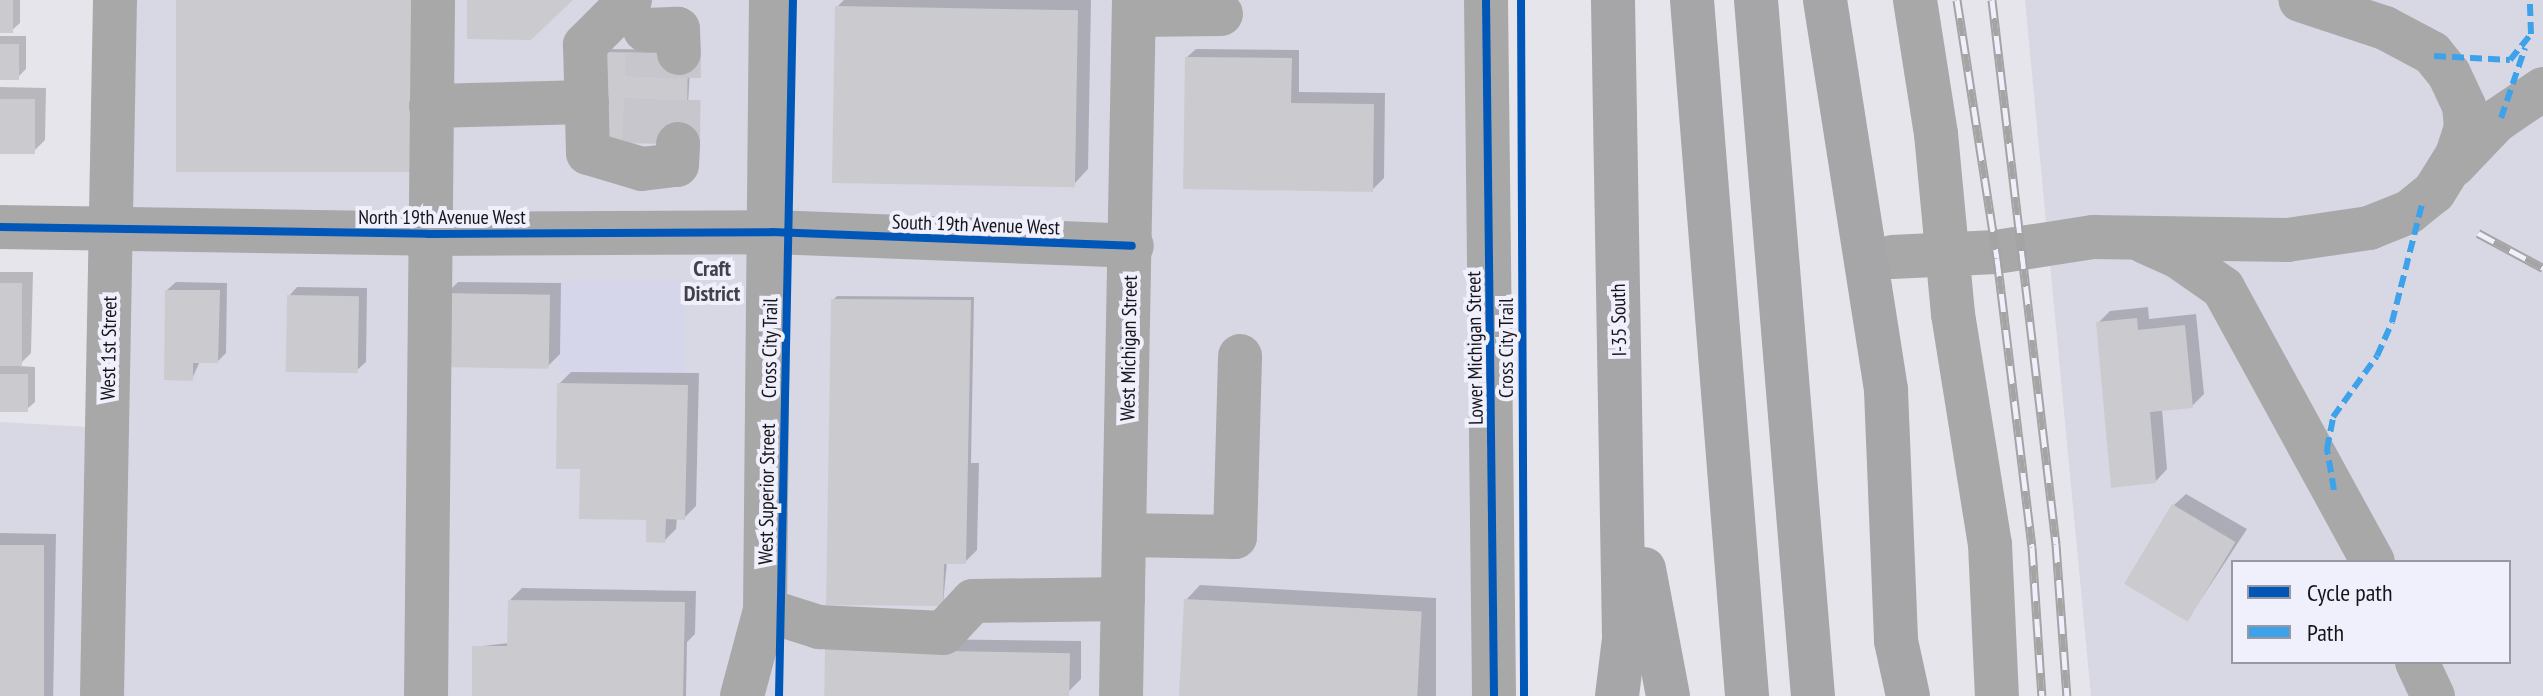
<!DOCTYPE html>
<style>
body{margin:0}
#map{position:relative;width:2543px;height:696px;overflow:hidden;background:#e5e5eb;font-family:"PT Sans Narrow",sans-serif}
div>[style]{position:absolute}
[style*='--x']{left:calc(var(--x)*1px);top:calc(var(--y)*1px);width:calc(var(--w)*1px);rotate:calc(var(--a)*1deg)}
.built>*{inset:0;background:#d8d8e5}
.green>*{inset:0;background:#d6d6ea;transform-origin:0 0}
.shadow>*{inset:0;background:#0003;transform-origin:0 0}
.building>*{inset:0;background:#cbcbcf;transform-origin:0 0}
.minor-tunnel>*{height:44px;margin-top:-22px;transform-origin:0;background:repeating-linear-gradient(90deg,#c6c6cc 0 44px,transparent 0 66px)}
.minor>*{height:44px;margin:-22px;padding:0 22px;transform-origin:22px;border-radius:22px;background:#a9a8a8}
.highway>*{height:44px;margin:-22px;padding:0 22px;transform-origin:22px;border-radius:22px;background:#a6a5a7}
.rail>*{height:9px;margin-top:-4.5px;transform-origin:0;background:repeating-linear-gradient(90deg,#f0effc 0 18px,#a4a4a5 0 36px);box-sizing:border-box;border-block:2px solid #a4a4a5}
.quiet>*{height:6px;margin-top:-3px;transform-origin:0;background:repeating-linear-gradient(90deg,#3da2ea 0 12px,transparent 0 18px)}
.cycleway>*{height:8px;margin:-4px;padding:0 4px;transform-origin:4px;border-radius:4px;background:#0057b8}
span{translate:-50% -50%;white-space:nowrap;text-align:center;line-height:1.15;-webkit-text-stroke:8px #f0effc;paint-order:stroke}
.street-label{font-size:20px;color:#151519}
.neighbourhood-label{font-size:22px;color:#41414a;font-weight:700}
.legend{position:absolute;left:2231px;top:560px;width:280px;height:104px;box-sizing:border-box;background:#f0effc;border:2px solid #9898a1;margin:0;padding:10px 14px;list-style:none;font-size:24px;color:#151519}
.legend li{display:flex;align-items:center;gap:16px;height:40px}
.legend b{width:40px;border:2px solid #9898a1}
</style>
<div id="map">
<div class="built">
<i style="clip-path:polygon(115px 0,1483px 0,1493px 696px,0 696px,0 422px,107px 428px)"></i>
<i style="clip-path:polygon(evenodd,2025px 0,2543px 0,2543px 696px,2091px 696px,2025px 0,2233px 562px,2509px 562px,2509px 662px,2233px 662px,2233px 562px)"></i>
</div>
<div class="green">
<i style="left:559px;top:282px;width:126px;height:91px"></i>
</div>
<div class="shadow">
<i style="clip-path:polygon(0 0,20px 0,20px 23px,11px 31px,0 31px)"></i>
<i style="clip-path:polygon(844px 0,1091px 0,1088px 169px,1074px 184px,837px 7px)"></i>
<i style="clip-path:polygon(0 36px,26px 36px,26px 69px,17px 78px,0 78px)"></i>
<i style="clip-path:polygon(606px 49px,691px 50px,686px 142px)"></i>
<i style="clip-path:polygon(1196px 49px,1299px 50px,1299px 92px,1385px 93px,1384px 178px,1372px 190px,1187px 57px)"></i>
<i style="clip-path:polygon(0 87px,46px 88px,45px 140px,33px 152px,0 152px)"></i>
<i style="clip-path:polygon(0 272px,33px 272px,31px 353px,18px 366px,35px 367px,35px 402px,26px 410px,0 410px)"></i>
<i style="clip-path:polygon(176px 282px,227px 283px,226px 353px,218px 361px,200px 361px,192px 379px,167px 290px)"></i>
<i style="clip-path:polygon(458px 282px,561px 283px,560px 354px,548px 366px,446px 294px)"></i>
<i style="clip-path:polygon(297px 287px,367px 288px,366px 362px,357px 370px,289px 296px)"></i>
<i style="clip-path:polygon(837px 296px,974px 297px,971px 463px,979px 463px,977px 550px,965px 562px,947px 562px,943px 604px,833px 300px)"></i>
<i style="clip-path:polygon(2148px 307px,2149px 319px,2196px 314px,2204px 394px,2192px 406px,2162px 409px,2167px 469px,2156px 481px,2098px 323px,2110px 311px)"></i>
<i style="clip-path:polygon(571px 372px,699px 373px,696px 506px,684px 518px,677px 517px,676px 529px,664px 541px,648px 518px,582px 467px,559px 384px)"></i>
<i style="clip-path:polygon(2186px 494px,2247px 529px,2188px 619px,2174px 505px)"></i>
<i style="left:0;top:533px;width:56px;height:163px;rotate:1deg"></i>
<i style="clip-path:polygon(1200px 585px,1436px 598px,1436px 696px,1182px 696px,1186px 600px)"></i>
<i style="clip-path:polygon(522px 588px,696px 591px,695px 634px,687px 642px,686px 696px,474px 696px,474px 647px,509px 643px,510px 600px)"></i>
<i style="clip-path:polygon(839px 638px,1081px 641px,1081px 679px,1069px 691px,826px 696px,827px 650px)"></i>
</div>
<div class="building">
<i style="left:0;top:0;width:13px;height:33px"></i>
<i style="left:176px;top:0;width:240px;height:172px"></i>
<i style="clip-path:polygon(467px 0,573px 0,531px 40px,467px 39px)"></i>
<i style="left:835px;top:6px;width:243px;height:177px;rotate:1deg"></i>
<i style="left:0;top:44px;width:19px;height:36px"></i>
<i style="left:601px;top:52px;width:87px;height:91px;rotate:1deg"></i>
<i style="clip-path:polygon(1185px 57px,1292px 58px,1291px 103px,1374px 104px,1373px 192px,1183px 189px)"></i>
<i style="left:0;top:99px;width:35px;height:55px"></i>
<i style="left:0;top:283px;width:22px;height:83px"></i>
<i style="clip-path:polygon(165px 290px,220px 290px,218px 363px,193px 363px,193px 381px,164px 380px)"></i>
<i style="left:444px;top:293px;width:106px;height:74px;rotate:1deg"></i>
<i style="left:287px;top:295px;width:72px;height:77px;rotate:1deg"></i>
<i style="clip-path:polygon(831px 299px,971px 300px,966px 564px,944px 564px,943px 606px,826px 605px)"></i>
<i style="clip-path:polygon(2137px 318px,2138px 330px,2185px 325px,2193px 408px,2150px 412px,2156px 483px,2111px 488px,2096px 322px)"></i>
<i style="left:0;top:374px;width:28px;height:38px"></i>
<i style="clip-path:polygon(557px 383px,688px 385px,685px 520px,666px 519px,665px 543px,646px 542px,646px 520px,579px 519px,580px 469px,556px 469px)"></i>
<i style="left:2172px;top:504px;width:74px;height:93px;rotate:31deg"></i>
<i style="left:0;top:545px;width:44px;height:151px"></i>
<i style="left:1184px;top:599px;width:238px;height:97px;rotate:3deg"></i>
<i style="clip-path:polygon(508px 600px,685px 602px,683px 696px,472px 696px,472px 646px,507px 646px)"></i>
<i style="left:825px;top:649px;width:245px;height:47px;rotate:1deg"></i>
</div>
<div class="minor-tunnel">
<i style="--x:644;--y:143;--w:90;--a:-87.5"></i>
<i style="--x:678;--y:144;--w:91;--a:-89.4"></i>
</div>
<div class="minor">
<i style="--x:630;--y:0;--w:64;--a:135"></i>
<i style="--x:585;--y:45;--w:108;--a:88.4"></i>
<i style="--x:588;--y:153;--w:56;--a:16.5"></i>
<i style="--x:642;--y:169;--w:35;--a:-7"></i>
<i style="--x:677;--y:165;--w:21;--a:-87"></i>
<i style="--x:1486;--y:0;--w:696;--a:89.34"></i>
<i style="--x:1915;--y:0;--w:136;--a:81.1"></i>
<i style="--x:1936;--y:134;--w:181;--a:84.6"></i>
<i style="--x:1953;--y:314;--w:233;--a:80.9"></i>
<i style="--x:1990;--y:544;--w:152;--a:87.4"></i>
<i style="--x:1134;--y:15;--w:87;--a:-0.7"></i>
<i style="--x:645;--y:30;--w:33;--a:-2"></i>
<i style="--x:678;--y:29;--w:24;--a:88"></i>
<i style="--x:431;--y:106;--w:156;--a:-1.5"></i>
<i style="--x:2454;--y:165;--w:61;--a:-46.3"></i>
<i style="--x:2496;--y:121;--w:57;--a:-34.2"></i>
<i style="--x:0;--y:227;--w:428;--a:0.9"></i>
<i style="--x:428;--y:234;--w:344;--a:-0.3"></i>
<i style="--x:772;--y:232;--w:360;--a:2.2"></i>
<i style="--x:2145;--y:242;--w:35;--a:24"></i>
<i style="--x:2177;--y:256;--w:56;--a:34.8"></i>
<i style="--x:2223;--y:288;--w:312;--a:61.3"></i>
<i style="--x:1892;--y:257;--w:104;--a:-2.8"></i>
<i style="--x:1996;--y:252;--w:98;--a:-8.8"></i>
<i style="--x:2093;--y:237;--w:194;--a:0.9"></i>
<i style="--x:2287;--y:240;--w:83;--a:-8.3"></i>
<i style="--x:2369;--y:228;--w:43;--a:-21.8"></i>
<i style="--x:2409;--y:212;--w:32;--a:-39"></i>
<i style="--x:2434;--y:192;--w:44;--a:-58.1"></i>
<i style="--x:2457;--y:155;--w:28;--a:-72"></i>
<i style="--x:2466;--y:128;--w:22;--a:-95"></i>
<i style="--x:2464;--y:106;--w:35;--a:-115"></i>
<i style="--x:2449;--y:74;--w:27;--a:-129"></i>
<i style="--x:2432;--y:53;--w:53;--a:-152"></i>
<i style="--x:2385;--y:28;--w:89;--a:-161.8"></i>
<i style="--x:1125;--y:535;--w:110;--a:1"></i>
<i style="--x:1235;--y:537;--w:181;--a:-88.4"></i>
<i style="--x:765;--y:610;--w:57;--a:17.5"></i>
<i style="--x:819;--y:627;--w:124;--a:2.8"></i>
<i style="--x:943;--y:633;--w:44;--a:-46.8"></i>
<i style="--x:973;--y:601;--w:150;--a:-0.8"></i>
<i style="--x:2417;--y:662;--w:38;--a:65"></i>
<i style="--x:102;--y:696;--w:696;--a:-88.93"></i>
<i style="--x:426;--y:696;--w:696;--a:-89.42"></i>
<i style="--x:742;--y:696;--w:89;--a:-75"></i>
<i style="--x:765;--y:610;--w:610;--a:-89.44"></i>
<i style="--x:1121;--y:696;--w:696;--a:-88.93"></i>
</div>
<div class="highway">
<i style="--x:1613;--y:0;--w:639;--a:89.01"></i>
<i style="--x:1624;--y:639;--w:57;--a:97"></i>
<i style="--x:1692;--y:0;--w:698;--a:85.48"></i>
<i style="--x:1756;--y:0;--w:698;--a:85.32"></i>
<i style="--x:1825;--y:0;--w:395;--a:81.1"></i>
<i style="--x:1886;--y:390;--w:251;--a:87.7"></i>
<i style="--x:1896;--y:641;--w:56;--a:77.7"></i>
<i style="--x:1644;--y:569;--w:129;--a:79.3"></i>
</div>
<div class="rail">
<i style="--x:1957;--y:0;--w:261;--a:81.2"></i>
<i style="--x:1997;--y:258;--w:291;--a:83.1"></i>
<i style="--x:2032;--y:547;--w:149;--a:86.2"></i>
<i style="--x:1992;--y:0;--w:548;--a:83.29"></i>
<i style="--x:2056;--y:544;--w:152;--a:85.9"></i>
<i style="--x:2478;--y:233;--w:74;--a:28.3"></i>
</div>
<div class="quiet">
<i style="--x:2434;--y:56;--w:76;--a:3"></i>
<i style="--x:2510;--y:60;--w:33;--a:-51"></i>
<i style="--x:2531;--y:34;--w:34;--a:-92"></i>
<i style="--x:2501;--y:118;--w:74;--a:-71.1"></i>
<i style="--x:2334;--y:490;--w:42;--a:-99.7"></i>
<i style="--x:2327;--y:449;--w:33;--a:-79"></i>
<i style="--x:2333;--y:417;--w:75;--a:-54.2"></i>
<i style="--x:2377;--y:356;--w:37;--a:-66"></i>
<i style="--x:2392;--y:322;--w:122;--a:-75.7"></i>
</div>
<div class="cycleway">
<i style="--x:1486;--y:0;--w:696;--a:89.34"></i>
<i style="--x:1521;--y:0;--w:696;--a:89.75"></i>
<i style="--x:0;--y:227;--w:428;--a:0.9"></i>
<i style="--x:428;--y:234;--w:344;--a:-0.3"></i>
<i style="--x:772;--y:232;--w:360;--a:2.2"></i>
<i style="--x:779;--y:696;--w:696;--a:-88.85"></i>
</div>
<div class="street-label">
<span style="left:442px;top:217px">North 19th Avenue West</span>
<span style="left:976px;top:225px;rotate:2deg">South 19th Avenue West</span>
<span style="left:1619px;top:320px;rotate:-91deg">I-35 South</span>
<span style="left:109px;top:348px;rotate:-89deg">West 1st Street</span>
<span style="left:770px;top:348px;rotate:-89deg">Cross City Trail</span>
<span style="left:1129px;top:348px;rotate:-89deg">West Michigan Street</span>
<span style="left:1475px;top:348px;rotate:-91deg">Lower Michigan Street</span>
<span style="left:1506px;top:348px;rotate:-90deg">Cross City Trail</span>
<span style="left:767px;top:494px;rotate:-89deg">West Superior Street</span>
</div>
<div class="neighbourhood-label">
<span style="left:712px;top:281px">Craft<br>District</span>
</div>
<ul class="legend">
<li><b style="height:10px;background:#0057b8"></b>Cycle path</li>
<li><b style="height:10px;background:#3da2ea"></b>Path</li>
</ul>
</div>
